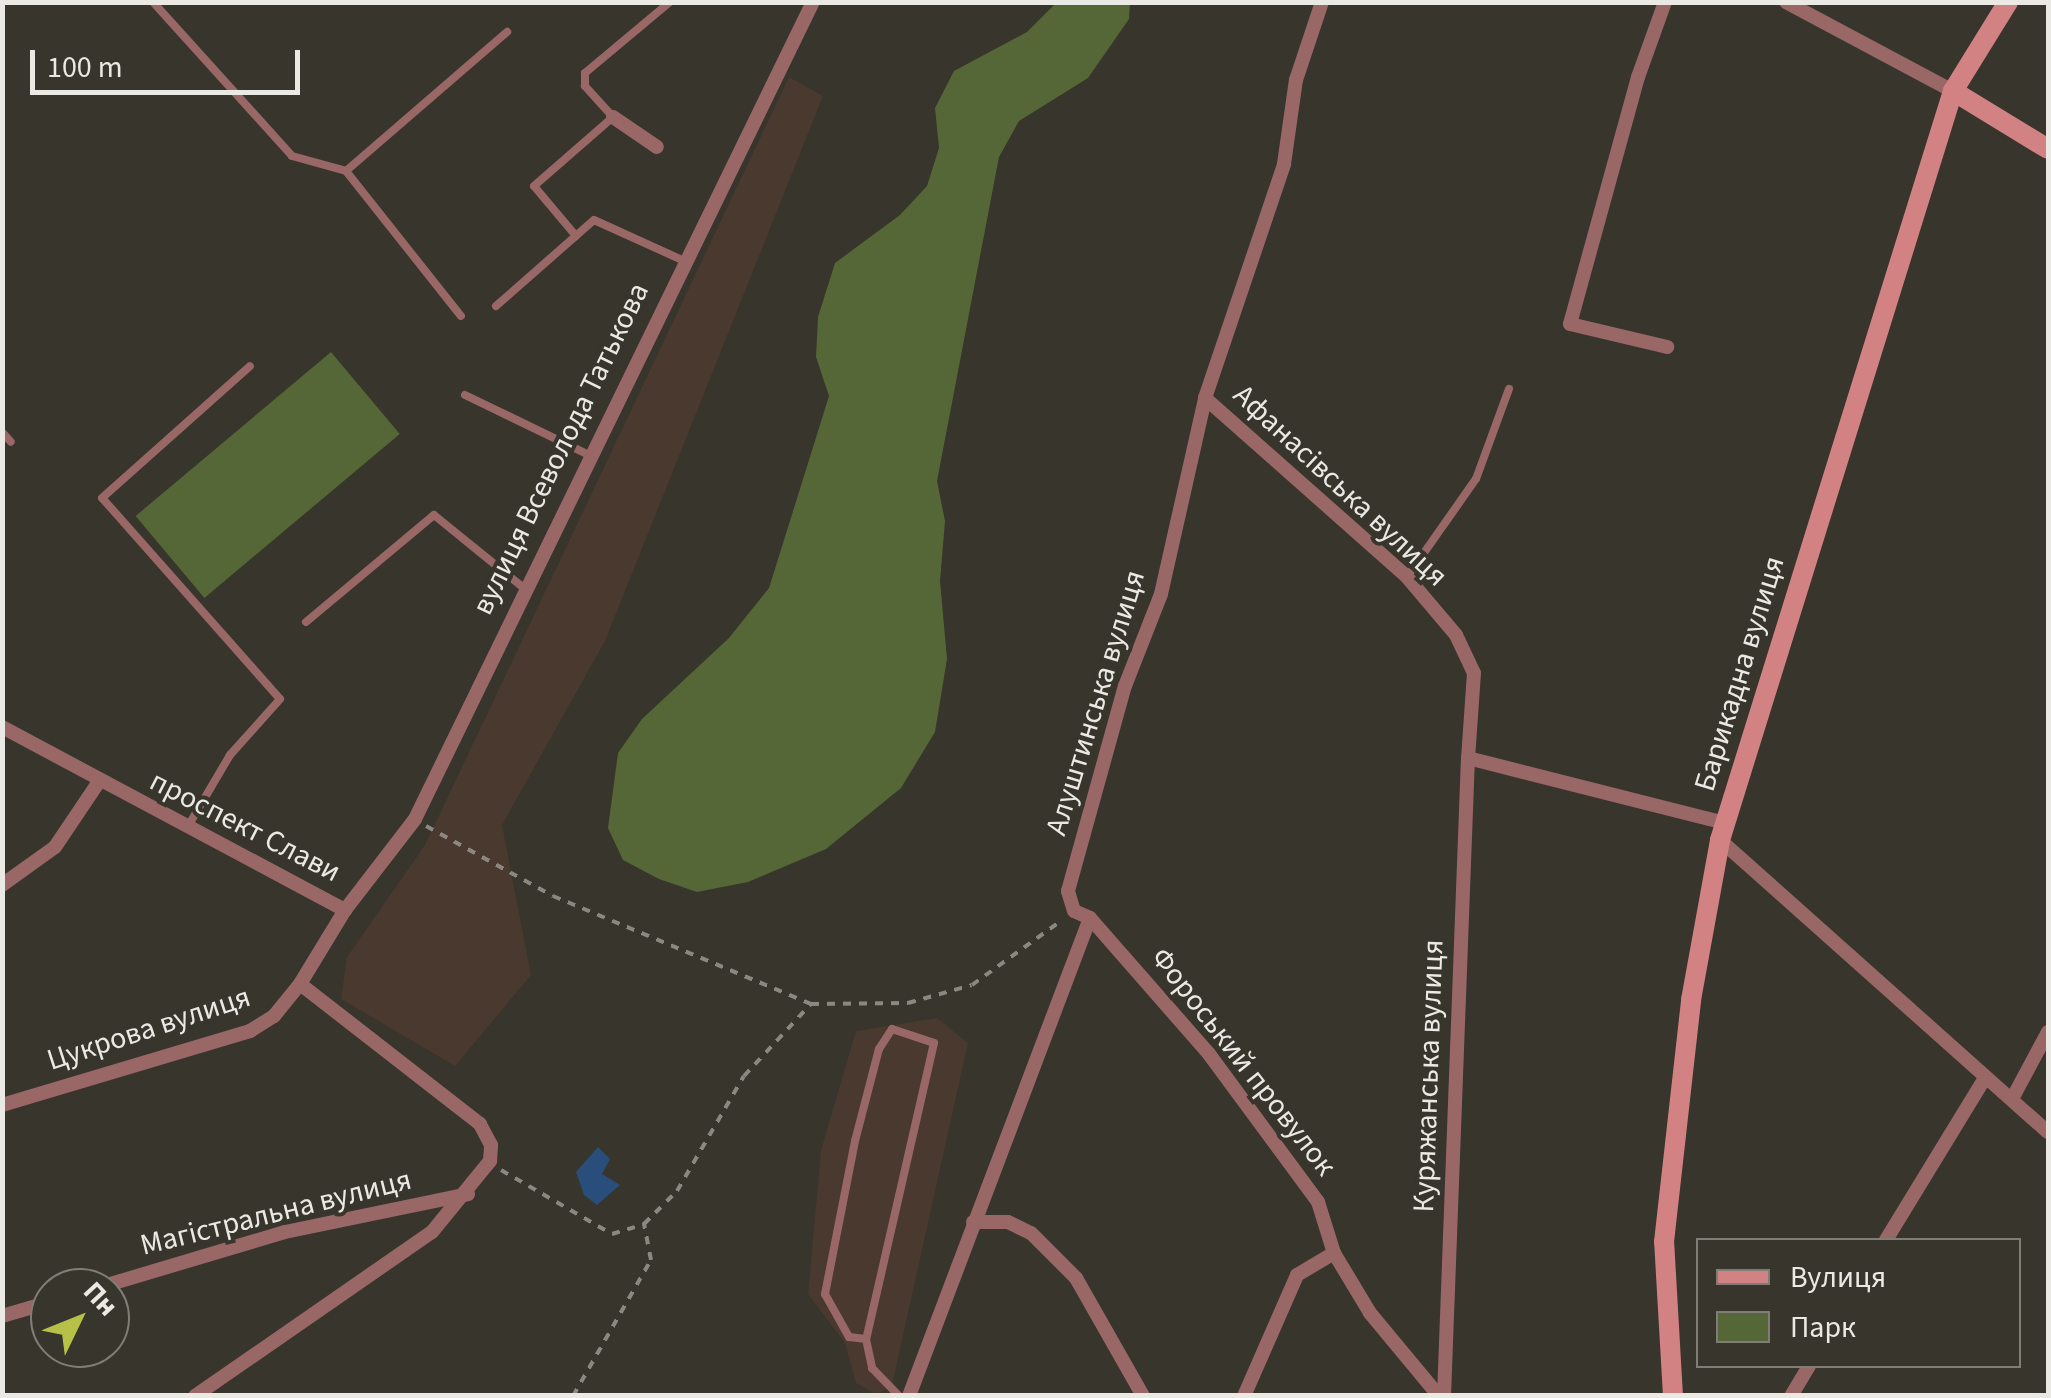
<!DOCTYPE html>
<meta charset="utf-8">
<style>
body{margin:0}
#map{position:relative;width:2051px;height:1398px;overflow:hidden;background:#37352c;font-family:"Source Sans 3",sans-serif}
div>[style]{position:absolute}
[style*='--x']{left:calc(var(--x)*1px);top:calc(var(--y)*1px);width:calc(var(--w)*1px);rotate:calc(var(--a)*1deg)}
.industrial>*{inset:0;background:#49392e}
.green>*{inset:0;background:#556736;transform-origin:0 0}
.water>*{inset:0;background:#2a4e7b}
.path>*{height:4px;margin-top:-2px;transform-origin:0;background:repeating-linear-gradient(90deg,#8a8880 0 8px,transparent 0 16px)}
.lane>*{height:8px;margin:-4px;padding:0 4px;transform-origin:4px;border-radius:4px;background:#9a6767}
.street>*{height:14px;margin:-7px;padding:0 7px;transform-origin:7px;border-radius:7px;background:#9a6767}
.secondary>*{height:20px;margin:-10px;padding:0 10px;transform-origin:10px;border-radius:10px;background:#d38283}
span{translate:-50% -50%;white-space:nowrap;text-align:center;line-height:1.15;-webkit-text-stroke:8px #37352c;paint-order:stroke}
.street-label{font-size:30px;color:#eae9e3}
.frame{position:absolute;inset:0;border:5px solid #eae9e3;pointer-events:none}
.legend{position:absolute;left:1696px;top:1238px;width:325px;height:130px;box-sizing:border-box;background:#37352c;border:2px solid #7f7d75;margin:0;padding:12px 18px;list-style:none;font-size:30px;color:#eae9e3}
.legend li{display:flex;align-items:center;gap:20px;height:50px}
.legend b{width:50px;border:2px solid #7f7d75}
.north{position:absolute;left:30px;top:1268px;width:100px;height:100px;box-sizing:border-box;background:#37352c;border:2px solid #7f7d75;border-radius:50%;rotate:47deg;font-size:28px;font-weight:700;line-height:40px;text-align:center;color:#eae9e3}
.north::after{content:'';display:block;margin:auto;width:35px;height:45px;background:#b8c147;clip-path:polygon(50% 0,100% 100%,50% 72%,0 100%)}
.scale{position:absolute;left:30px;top:50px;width:270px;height:45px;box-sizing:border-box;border:5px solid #eae9e3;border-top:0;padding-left:12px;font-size:30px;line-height:35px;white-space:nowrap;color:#eae9e3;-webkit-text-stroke:8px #37352c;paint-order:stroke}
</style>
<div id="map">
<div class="industrial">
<i style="clip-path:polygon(789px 77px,823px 96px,605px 641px,502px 825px,531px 975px,455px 1066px,341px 999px,347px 957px,425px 845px)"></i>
<i style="clip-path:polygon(937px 1018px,968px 1043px,892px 1385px,877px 1395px,856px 1383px,845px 1343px,808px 1294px,821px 1150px,856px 1031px)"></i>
</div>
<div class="green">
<i style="clip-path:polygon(1057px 2px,1130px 3px,1129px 19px,1088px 78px,1019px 121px,999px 157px,937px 481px,945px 521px,940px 581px,947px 659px,935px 732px,901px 788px,826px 849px,748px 882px,697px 892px,659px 879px,623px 860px,608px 828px,618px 753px,642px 719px,729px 638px,769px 588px,829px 396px,816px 357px,818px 317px,835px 263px,900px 215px,927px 186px,939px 148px,935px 108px,954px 71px,1027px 32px)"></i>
<i style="left:331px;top:352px;width:107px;height:255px;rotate:50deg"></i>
</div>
<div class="water">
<i style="clip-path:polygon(598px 1147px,610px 1159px,602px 1174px,620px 1185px,597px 1205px,584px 1195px,576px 1172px)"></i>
</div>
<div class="path">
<i style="--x:426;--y:826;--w:145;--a:28.9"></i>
<i style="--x:553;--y:896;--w:280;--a:22.7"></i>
<i style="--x:811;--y:1004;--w:97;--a:-0.6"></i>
<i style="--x:908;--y:1003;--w:66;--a:-15.7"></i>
<i style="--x:972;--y:985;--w:111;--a:-35.8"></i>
<i style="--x:501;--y:1170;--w:128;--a:30"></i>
<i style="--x:612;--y:1234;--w:34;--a:-17"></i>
<i style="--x:644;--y:1224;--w:47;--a:-45"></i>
<i style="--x:677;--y:1191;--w:133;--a:-59.8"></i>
<i style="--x:744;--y:1076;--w:98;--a:-47.1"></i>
<i style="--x:573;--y:1396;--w:157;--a:-60.2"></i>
<i style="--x:651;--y:1260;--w:37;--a:-101"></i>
</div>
<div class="lane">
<i style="--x:153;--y:2;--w:207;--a:47.9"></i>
<i style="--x:292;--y:156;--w:56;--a:15.5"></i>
<i style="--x:346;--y:171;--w:213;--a:-40.8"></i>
<i style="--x:346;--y:171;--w:185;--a:51.6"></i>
<i style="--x:576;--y:236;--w:65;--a:-130"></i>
<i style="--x:534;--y:186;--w:105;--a:-41.1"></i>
<i style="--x:613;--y:117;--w:42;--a:-132.1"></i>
<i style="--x:585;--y:86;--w:13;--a:-90"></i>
<i style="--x:585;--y:73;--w:111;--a:-39.9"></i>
<i style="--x:496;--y:306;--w:130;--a:-41.3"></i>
<i style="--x:594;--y:220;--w:97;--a:24.4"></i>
<i style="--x:465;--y:395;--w:138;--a:25.8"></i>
<i style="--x:2;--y:432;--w:13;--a:48"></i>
<i style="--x:1407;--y:577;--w:120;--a:-54.9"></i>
<i style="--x:1476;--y:479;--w:96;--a:-69.9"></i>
<i style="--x:306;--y:622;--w:167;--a:-39.9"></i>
<i style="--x:434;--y:515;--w:117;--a:39.1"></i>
<i style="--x:187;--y:828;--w:85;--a:-59.5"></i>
<i style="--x:230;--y:755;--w:75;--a:-48.2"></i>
<i style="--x:280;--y:699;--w:268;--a:-131.5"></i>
<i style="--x:102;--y:498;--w:198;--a:-41.7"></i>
<i style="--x:866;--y:1339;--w:17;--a:-173"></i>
<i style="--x:849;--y:1337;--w:49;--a:-119.2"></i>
<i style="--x:825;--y:1294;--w:156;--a:-78.9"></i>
<i style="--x:855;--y:1141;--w:95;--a:-75.4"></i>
<i style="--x:879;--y:1049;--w:24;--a:-57"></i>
<i style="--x:892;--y:1029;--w:44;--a:18.4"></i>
<i style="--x:934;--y:1043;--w:304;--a:102.9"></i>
<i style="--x:866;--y:1339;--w:30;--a:78"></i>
<i style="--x:872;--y:1368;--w:39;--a:46"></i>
</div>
<div class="street">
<i style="--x:1665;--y:2;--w:80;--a:109.8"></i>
<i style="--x:1638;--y:77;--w:256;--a:105.4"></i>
<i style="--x:1570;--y:324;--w:100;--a:13.3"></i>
<i style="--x:1786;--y:2;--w:189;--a:28.1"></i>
<i style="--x:613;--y:117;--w:53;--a:34.3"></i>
<i style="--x:1205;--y:398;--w:270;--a:41.5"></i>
<i style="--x:1407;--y:577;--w:76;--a:49.8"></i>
<i style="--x:1456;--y:635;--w:42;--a:64.7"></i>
<i style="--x:1474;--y:673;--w:85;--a:94"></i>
<i style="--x:1468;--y:758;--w:265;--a:14.2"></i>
<i style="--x:2;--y:727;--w:389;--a:28.1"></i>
<i style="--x:1720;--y:840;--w:439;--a:41.7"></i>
<i style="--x:2;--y:885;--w:65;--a:-35.6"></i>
<i style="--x:55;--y:847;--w:77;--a:-56.1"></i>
<i style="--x:1090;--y:918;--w:181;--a:48.8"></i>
<i style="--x:1209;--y:1054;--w:184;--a:53.6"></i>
<i style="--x:1318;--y:1202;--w:53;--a:72.6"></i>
<i style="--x:1334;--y:1253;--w:70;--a:59"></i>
<i style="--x:1370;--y:1313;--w:108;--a:50.3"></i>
<i style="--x:2012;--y:1099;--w:76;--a:-61.8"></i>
<i style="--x:2;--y:1105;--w:259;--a:-16.6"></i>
<i style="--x:250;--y:1031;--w:28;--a:-32"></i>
<i style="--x:274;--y:1016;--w:41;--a:-50.9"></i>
<i style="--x:973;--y:1222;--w:35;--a:0"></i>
<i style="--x:1008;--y:1222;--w:25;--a:26"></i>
<i style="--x:1031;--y:1233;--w:64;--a:45"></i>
<i style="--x:1076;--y:1278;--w:136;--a:60.4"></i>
<i style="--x:1886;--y:1240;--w:190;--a:-58.6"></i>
<i style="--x:97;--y:1288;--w:196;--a:-16.6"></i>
<i style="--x:285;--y:1232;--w:187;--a:-11.7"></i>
<i style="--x:2;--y:1316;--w:50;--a:-16.3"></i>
<i style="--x:195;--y:1396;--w:288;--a:-34.7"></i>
<i style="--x:432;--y:1232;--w:92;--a:-50.8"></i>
<i style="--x:490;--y:1161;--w:16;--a:-86"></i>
<i style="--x:491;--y:1145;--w:24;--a:-118"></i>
<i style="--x:480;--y:1124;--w:228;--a:-142.1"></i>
<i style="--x:300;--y:984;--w:87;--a:-58.7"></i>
<i style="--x:345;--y:910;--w:115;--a:-52.4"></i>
<i style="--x:415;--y:819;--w:909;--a:-64.03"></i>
<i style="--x:909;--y:1396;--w:511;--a:-69.26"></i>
<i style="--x:1090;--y:918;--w:17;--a:-156"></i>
<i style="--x:1074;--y:911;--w:21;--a:-107"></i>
<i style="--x:1068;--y:891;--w:213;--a:-74.5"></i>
<i style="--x:1125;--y:686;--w:99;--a:-68.6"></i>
<i style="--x:1161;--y:594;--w:201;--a:-77.3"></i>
<i style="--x:1205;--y:398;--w:247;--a:-71.3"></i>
<i style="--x:1284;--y:164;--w:85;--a:-81.9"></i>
<i style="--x:1296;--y:80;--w:82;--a:-71.6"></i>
<i style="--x:1244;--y:1396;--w:132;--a:-66.3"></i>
<i style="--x:1297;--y:1275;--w:43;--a:-30.7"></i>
<i style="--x:1444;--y:1396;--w:638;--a:-87.85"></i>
<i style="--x:1791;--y:1396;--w:35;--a:-59"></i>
</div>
<div class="secondary">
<i style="--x:1953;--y:91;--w:111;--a:31.4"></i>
<i style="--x:1673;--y:1396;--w:154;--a:-93.3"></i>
<i style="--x:1664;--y:1242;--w:244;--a:-83.6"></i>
<i style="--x:1691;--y:1000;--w:163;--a:-79.7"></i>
<i style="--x:1720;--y:840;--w:784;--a:-72.72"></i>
<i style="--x:1953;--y:91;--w:105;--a:-58.3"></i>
</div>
<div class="street-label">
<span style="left:561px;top:449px;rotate:-64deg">вулиця Всеволода Татькова</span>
<span style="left:1340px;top:486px;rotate:43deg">Афанасівська вулиця</span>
<span style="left:1740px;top:674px;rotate:-73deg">Барикадна вулиця</span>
<span style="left:1096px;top:703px;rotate:-73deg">Алуштинська вулиця</span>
<span style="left:245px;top:827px;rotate:27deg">проспект Слави</span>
<span style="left:149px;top:1029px;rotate:-18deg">Цукрова вулиця</span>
<span style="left:1243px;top:1062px;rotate:52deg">Фороський провулок</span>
<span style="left:1429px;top:1076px;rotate:-88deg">Куряжанська вулиця</span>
<span style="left:276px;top:1213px;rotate:-14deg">Магістральна вулиця</span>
</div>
<div class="frame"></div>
<ul class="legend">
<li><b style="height:12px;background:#d38283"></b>Вулиця</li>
<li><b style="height:28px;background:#556736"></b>Парк</li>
</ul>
<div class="north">Пн</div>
<div class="scale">100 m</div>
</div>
